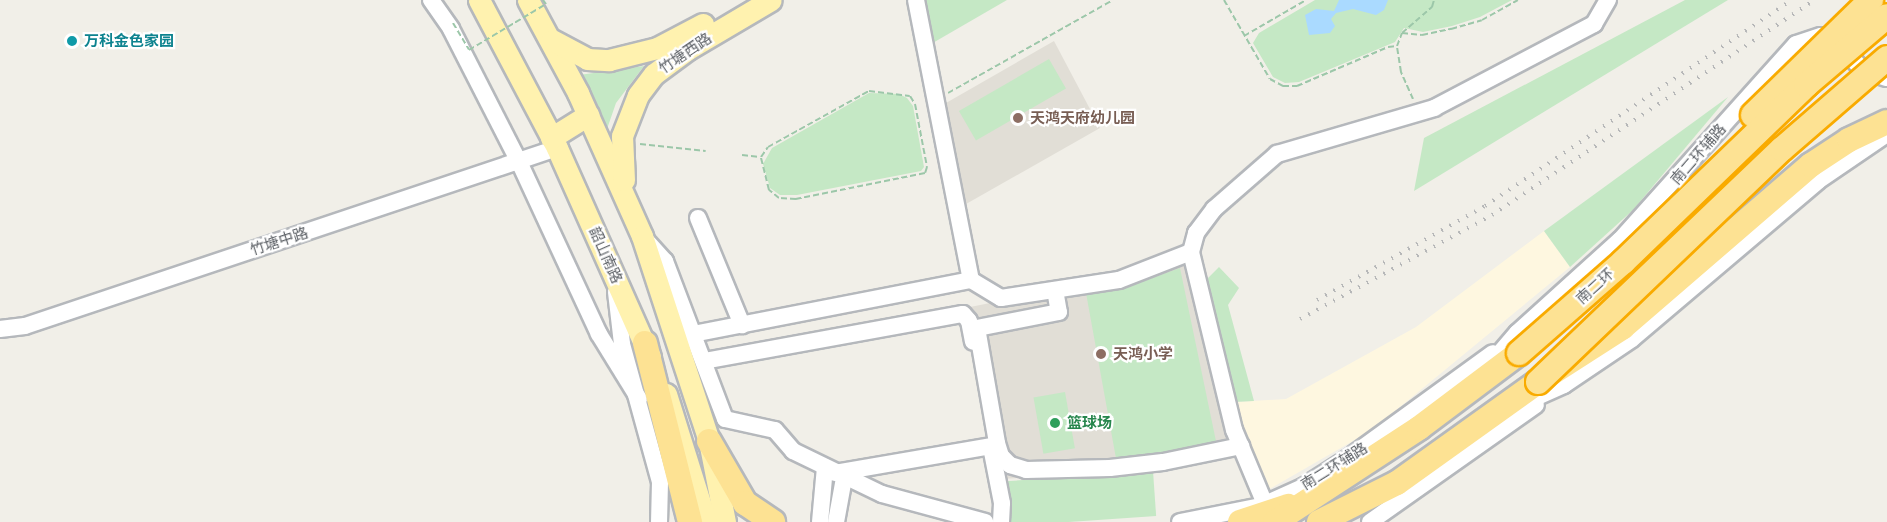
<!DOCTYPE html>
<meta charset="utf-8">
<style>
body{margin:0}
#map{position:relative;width:1887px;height:522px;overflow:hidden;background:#f1efe8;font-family:Inter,"Noto Sans SC",sans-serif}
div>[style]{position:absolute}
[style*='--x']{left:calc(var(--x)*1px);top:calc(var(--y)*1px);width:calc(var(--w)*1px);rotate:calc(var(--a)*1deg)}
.commercial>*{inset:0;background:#fef7e0}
.education>*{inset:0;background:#e1ded6}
.green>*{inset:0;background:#c5e8c5;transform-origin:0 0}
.water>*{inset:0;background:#aadaff}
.path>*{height:2px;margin-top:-1px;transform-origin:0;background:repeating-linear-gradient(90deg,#9cc7a9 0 6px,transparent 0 9px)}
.roads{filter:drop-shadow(2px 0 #b5b8bc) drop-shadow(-2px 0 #b5b8bc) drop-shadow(0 2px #b5b8bc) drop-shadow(0 -2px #b5b8bc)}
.minor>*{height:16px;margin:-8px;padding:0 8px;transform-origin:8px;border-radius:8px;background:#fff}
.major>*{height:21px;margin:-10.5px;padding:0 10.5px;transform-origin:10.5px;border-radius:10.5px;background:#fff2af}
.highway>*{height:24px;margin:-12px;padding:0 12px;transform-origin:12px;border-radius:12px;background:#fde293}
.rail>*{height:4px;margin-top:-2px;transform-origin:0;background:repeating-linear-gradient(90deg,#b6b7b8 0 1.5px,transparent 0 9.5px)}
.path-bridge>*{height:2px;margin-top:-1px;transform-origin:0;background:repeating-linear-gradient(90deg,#9cc7a9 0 6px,transparent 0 9px)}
.bridges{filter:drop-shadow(2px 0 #f9ab00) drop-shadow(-2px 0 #f9ab00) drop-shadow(0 2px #f9ab00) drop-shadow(0 -2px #f9ab00)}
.highway-bridge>*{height:24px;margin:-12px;padding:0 12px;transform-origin:12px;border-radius:12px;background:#fde293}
.dots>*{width:16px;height:16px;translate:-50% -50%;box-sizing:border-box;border:3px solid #fff;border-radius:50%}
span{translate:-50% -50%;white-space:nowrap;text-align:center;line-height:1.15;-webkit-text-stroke:4.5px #fff;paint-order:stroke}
.culture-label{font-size:15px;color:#0d838f;font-weight:700}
.left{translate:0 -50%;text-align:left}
.street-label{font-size:15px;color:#5f6368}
.education-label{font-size:15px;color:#785e54;font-weight:700}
.leisure-label{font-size:15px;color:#27864d;font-weight:700}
</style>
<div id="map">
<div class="commercial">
<i style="clip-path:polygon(1544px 231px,1570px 267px,1372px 430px,1266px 491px,1234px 402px,1286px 399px,1416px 327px)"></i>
</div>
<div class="education">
<i style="clip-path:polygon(1054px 41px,1100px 128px,959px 208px,939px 107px)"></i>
<i style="clip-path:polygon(1200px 261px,1249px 449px,1165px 470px,1001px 479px,970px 307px)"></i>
</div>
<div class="green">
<i style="clip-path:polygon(923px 0,1007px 0,931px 44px)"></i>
<i style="clip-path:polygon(1315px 0,1512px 0,1480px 17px,1452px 26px,1423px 32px,1404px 28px,1395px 42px,1299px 82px,1285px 83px,1273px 77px,1253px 43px,1259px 33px)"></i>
<i style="clip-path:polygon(1685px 0,1728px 0,1414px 191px,1424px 138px)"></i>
<i style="left:1049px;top:59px;width:34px;height:104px;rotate:60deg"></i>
<i style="clip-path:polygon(644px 66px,616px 103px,607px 129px,579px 75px)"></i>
<i style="clip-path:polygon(869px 93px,899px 94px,907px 98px,913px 106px,924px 167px,921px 171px,797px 195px,780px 195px,770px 188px,763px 164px,772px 148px)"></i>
<i style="clip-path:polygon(1728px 97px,1633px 210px,1570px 267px,1544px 231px)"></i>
<i style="clip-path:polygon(1219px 267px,1239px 288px,1228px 305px,1254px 401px,1234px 402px,1205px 281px)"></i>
<i style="clip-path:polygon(1180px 268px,1217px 446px,1117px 464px,1086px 293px,1135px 284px)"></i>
<i style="left:1065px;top:392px;width:57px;height:32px;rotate:80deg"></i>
<i style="left:1153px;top:471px;width:45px;height:152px;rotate:86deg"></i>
</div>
<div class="water">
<i style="clip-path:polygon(1339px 0,1388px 0,1384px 10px,1376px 15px,1353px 9px,1336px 13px,1331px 19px,1335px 26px,1330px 33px,1309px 35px,1305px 15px,1316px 9px,1334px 11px)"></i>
</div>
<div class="path">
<i style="--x:1224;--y:0;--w:91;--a:59.8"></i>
<i style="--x:1270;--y:79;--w:15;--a:28"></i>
<i style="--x:1283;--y:86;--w:14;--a:0"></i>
<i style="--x:1297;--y:86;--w:99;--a:-23.2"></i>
<i style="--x:1388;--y:47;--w:9;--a:-6"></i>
<i style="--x:1402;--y:33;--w:20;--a:6"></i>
<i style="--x:1422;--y:35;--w:30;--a:-12"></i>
<i style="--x:1451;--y:29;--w:32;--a:-16"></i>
<i style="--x:1482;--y:20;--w:41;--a:-29.1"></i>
<i style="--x:1244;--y:36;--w:72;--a:-30.1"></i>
<i style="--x:869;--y:91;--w:41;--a:7"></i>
<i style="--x:910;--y:96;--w:9;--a:58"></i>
<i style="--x:915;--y:104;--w:64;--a:79.2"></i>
<i style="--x:927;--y:167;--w:6;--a:108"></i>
<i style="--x:925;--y:173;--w:132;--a:168.6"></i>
<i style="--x:796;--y:199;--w:17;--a:-177"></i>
<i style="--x:779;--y:198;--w:13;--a:-141"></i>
<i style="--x:769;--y:190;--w:34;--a:-104"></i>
<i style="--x:761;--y:157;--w:12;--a:-55"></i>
<i style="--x:768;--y:147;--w:115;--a:-29"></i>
<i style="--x:948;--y:93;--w:189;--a:-29.4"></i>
<i style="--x:1413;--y:99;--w:30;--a:-114"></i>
<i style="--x:1401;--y:72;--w:26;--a:-99"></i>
<i style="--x:1397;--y:46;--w:14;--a:-69"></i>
<i style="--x:1402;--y:33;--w:40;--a:-41"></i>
<i style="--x:1432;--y:7;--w:7;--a:-74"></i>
<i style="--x:640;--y:144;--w:66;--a:6.1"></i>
<i style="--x:742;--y:155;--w:18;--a:6"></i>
</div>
<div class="roads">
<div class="minor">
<i style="--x:431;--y:0;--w:35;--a:55"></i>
<i style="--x:451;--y:29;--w:154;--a:62.9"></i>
<i style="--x:521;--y:166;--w:185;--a:65.1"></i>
<i style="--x:599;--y:334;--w:76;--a:58.4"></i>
<i style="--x:916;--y:0;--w:285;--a:78.9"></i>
<i style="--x:971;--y:280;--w:35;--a:31"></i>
<i style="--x:1001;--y:298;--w:119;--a:-8.7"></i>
<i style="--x:1119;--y:280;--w:77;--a:-21.3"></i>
<i style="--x:698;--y:218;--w:116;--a:67.6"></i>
<i style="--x:645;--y:239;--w:30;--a:48"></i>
<i style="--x:665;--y:261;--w:169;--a:69.2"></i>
<i style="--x:725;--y:419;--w:51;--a:12.4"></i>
<i style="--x:775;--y:430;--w:28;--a:49"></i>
<i style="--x:793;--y:451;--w:99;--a:25.8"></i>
<i style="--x:882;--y:494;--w:107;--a:15.2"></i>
<i style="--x:1055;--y:290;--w:22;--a:80"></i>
<i style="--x:1059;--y:312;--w:84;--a:169"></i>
<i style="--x:977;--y:328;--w:117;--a:80.1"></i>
<i style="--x:997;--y:443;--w:14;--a:73"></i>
<i style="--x:1001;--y:456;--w:13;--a:45"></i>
<i style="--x:1010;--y:465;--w:17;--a:17"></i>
<i style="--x:1026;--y:470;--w:84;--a:-1.4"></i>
<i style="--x:1110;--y:468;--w:53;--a:-6.5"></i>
<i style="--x:1163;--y:462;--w:80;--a:-11.6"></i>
<i style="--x:616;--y:292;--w:52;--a:83.4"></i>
<i style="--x:622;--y:344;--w:143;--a:74.6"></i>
<i style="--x:660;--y:482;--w:40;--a:91.4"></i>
<i style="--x:0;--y:329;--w:25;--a:-7"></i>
<i style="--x:25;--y:326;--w:561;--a:-18.5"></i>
<i style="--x:693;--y:334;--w:283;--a:-11"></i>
<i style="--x:704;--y:361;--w:263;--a:-10.3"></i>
<i style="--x:963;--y:314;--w:9;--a:49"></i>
<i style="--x:969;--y:321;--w:21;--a:79"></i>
<i style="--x:1487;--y:368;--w:46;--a:-49.4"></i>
<i style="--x:1517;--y:333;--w:139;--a:-42.1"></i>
<i style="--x:1620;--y:240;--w:263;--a:-48.1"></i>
<i style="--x:1796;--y:44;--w:26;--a:-18"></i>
<i style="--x:1821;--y:36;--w:23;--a:25"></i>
<i style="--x:1842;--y:46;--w:31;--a:50"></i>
<i style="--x:1862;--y:70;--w:26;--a:18"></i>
<i style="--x:1517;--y:406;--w:51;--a:-24.1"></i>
<i style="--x:1564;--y:385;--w:82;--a:-34.1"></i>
<i style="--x:1632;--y:339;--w:244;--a:-40.3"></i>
<i style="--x:1818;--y:181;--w:83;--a:-34.3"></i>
<i style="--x:991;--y:447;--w:57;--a:78.9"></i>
<i style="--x:1002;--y:503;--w:19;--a:93"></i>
<i style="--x:835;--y:473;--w:158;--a:-9.8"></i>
<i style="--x:1265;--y:504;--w:80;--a:-112.7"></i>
<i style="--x:1234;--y:430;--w:183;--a:-103.6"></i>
<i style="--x:1191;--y:252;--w:20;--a:-75"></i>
<i style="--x:1196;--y:233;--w:30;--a:-53"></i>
<i style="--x:1214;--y:209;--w:84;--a:-41.1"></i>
<i style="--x:1277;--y:154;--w:164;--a:-16.3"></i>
<i style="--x:1434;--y:108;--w:181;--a:-27.7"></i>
<i style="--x:1594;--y:24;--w:28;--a:-60"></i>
<i style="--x:1265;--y:504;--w:42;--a:-24.1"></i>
<i style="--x:1303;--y:487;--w:52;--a:-32.5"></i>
<i style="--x:1347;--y:459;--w:180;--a:-36"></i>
<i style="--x:820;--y:522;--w:55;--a:-84.8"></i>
<i style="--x:836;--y:522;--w:45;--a:-79.7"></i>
<i style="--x:1180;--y:522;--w:77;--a:-11.2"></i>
<i style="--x:1370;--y:522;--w:203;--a:-35.2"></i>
</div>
<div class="major">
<i style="--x:479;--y:0;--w:167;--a:62.2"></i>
<i style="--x:557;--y:148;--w:229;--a:66"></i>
<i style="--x:528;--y:0;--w:106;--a:61.7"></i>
<i style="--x:578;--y:93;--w:157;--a:65.9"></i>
<i style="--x:642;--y:236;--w:216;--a:71.9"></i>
<i style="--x:709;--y:441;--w:83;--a:78.8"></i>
<i style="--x:552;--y:40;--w:40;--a:28"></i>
<i style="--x:587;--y:59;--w:22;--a:3"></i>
<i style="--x:609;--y:60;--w:49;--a:-14"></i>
<i style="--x:657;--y:48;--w:52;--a:-27.6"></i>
<i style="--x:551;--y:138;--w:44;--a:-31.9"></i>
<i style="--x:624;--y:180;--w:44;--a:-92.6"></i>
<i style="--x:622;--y:136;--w:44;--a:-68.7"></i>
<i style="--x:638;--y:95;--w:26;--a:-53"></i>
<i style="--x:654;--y:74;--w:42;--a:-36.3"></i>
<i style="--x:688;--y:49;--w:96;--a:-30.6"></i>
<i style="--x:666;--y:394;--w:134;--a:72.6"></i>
</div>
<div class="highway">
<i style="--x:645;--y:343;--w:185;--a:75.9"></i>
<i style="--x:709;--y:441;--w:72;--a:59.9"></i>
<i style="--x:745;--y:503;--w:34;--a:34"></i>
<i style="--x:1240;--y:522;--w:51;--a:-18.4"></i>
<i style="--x:1275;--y:522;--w:172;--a:-33.1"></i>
<i style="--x:1419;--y:428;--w:125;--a:-36.9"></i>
<i style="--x:1319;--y:522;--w:87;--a:-26.6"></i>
<i style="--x:1397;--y:483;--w:173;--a:-35.6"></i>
<i style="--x:1538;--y:382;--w:100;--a:-32.7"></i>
<i style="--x:1622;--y:328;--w:250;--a:-40.8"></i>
<i style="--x:1811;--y:165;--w:45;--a:-33.3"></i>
<i style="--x:1849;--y:140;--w:42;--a:-25.3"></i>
</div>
</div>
<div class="rail">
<i style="--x:1317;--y:300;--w:193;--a:-29.2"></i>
<i style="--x:1485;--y:206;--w:370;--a:-33.9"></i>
<i style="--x:1300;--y:319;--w:218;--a:-28.4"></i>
<i style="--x:1492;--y:215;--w:387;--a:-33.7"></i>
</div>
<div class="path-bridge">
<i style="--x:453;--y:23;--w:31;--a:59"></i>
<i style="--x:469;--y:50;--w:90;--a:-30.9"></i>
<i style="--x:546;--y:4;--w:5;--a:-127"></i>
</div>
<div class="bridges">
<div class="highway-bridge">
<i style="--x:1753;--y:115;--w:165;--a:-44.3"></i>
<i style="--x:1519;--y:353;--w:138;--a:-41.2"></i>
<i style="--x:1623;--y:262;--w:255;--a:-44"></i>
<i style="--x:1806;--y:85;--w:106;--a:-40.4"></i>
<i style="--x:1538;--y:382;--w:337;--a:-43.7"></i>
<i style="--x:1782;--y:149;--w:139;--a:-40.9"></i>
</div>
</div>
<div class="dots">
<i style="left:72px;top:41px;background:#0f9aa8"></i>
<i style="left:1018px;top:118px;background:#8d6e63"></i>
<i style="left:1101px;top:354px;background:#8d6e63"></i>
<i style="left:1055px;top:423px;background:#2e9e5b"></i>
</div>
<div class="culture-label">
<span class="left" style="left:84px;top:41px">万科金色家园</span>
</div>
<div class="street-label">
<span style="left:685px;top:53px;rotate:-34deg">竹塘西路</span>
<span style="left:1698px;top:154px;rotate:-49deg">南二环辅路</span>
<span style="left:279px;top:241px;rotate:-18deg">竹塘中路</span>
<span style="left:606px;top:255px;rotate:66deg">韶山南路</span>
<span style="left:1595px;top:286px;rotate:-42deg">南二环</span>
<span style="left:1334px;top:466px;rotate:-32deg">南二环辅路</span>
</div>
<div class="education-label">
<span class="left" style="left:1030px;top:118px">天鸿天府幼儿园</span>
<span class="left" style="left:1113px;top:354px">天鸿小学</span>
</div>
<div class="leisure-label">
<span class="left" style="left:1067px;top:423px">篮球场</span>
</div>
</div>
